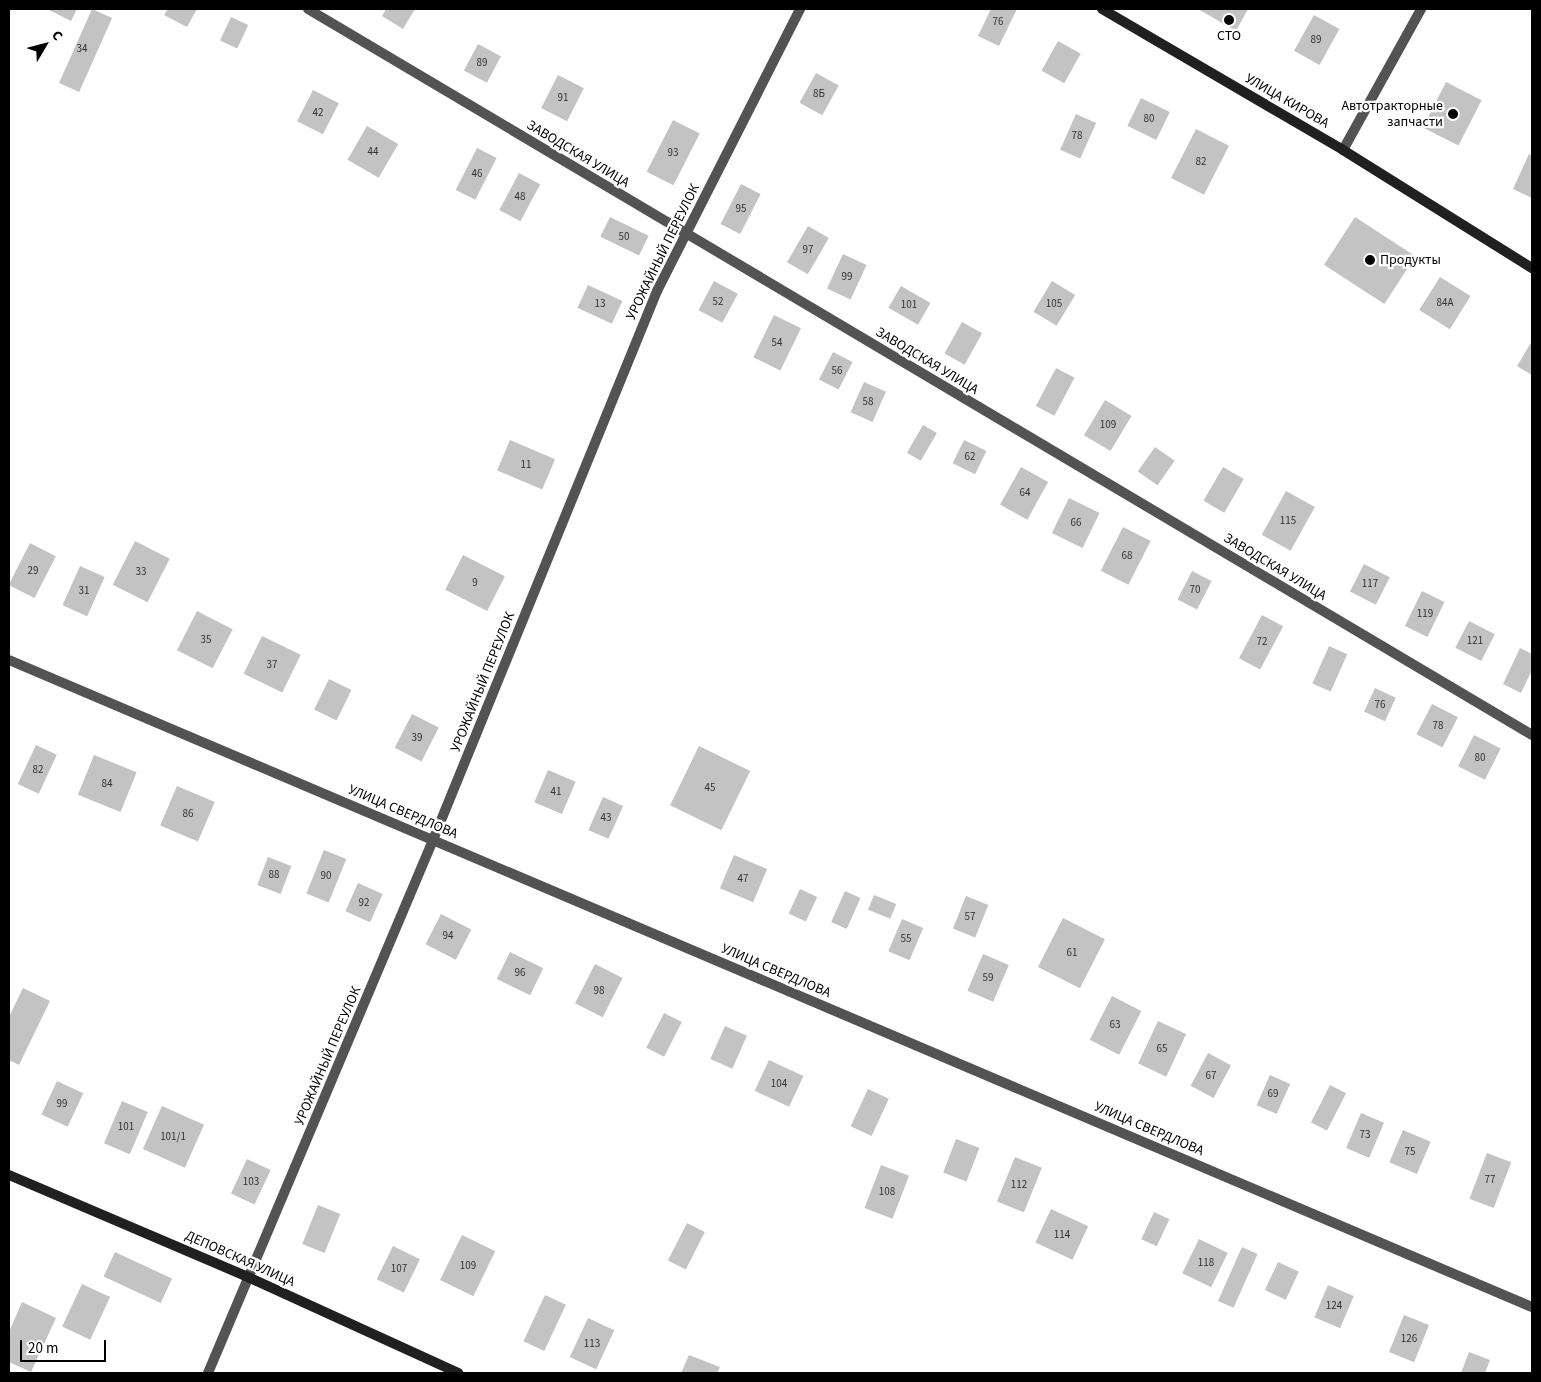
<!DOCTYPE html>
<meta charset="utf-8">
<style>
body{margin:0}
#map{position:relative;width:1541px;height:1382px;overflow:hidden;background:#fff;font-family:"Source Sans 3",sans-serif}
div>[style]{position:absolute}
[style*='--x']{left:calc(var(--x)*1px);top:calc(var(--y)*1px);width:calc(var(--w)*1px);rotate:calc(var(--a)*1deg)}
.building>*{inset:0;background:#c3c3c3;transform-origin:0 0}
.street>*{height:10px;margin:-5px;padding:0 5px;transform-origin:5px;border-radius:5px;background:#535353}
.secondary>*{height:10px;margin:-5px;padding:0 5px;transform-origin:5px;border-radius:5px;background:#202020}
.dots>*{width:14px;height:14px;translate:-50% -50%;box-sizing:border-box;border:2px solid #fff;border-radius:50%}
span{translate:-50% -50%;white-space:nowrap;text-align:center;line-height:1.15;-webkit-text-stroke:4.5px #fff;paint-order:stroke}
.number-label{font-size:11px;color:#313131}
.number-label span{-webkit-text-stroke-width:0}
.poi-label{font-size:14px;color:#000}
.right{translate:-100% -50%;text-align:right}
.left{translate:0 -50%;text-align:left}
.street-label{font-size:14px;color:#000}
.frame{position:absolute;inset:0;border:10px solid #000;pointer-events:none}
.north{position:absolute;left:20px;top:20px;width:50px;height:50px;-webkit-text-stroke:4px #fff;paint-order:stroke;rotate:53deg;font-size:14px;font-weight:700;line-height:20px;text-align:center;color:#000}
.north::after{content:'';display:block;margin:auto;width:18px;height:22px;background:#000;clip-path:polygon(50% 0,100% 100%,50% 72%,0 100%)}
.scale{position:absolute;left:20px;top:1340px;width:86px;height:22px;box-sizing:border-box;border:2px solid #000;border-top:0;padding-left:6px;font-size:15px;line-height:18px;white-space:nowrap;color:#000;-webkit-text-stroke:4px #fff;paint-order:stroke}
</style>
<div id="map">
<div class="building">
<i style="clip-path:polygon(47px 9px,77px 9px,71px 21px)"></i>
<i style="left:92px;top:9px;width:22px;height:81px;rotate:24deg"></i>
<i style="clip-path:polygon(168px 9px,197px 9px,187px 27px,164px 15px)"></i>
<i style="clip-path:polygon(386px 9px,415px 9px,403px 29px,382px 16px)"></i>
<i style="clip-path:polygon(991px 9px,1017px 9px,999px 46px,978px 36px)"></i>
<i style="clip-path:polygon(1198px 9px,1248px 9px,1236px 31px)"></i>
<i style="left:1314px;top:15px;width:29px;height:41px;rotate:29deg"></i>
<i style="left:231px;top:17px;width:19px;height:26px;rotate:25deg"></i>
<i style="left:1058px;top:41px;width:26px;height:34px;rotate:29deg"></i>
<i style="left:478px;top:44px;width:26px;height:30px;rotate:28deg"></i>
<i style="left:816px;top:73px;width:26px;height:34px;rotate:29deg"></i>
<i style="left:558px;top:75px;width:29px;height:37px;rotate:27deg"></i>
<i style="left:1446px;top:82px;width:40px;height:51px;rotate:27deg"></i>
<i style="left:313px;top:90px;width:29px;height:35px;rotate:27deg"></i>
<i style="left:1141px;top:98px;width:32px;height:31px;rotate:26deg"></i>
<i style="left:1076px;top:114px;width:22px;height:39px;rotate:24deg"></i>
<i style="left:673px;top:120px;width:30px;height:58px;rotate:27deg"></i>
<i style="left:367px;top:126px;width:36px;height:39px;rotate:30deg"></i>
<i style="left:1196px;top:129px;width:37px;height:55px;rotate:27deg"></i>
<i style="left:477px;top:148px;width:22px;height:47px;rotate:27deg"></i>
<i style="clip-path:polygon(1529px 154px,1532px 156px,1532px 198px,1513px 189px)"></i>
<i style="left:519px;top:173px;width:24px;height:42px;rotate:28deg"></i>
<i style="left:741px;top:184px;width:22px;height:45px;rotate:27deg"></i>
<i style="left:610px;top:217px;width:43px;height:22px;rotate:26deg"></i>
<i style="left:1355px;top:217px;width:72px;height:57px;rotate:33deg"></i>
<i style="left:808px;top:226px;width:24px;height:42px;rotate:30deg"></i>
<i style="left:843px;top:254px;width:26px;height:38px;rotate:25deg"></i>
<i style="left:1440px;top:277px;width:36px;height:39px;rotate:32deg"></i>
<i style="left:714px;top:281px;width:27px;height:33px;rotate:28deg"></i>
<i style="left:1052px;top:281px;width:27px;height:36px;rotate:31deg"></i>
<i style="left:588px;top:285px;width:38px;height:25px;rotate:25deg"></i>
<i style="left:901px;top:286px;width:34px;height:25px;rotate:30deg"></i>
<i style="left:774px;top:315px;width:30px;height:47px;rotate:26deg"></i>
<i style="left:962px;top:322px;width:23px;height:36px;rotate:29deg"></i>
<i style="clip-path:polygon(1532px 341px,1532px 375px,1517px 366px)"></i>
<i style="left:833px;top:352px;width:22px;height:31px;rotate:27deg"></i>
<i style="left:1056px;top:368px;width:21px;height:43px;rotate:28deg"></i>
<i style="left:864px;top:382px;width:24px;height:33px;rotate:24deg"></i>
<i style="left:1105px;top:400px;width:31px;height:41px;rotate:31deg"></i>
<i style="left:923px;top:425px;width:16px;height:32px;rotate:30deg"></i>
<i style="left:510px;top:440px;width:49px;height:33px;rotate:23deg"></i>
<i style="left:964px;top:440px;width:25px;height:26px;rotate:26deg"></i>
<i style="left:1155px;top:447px;width:24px;height:30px;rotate:35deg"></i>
<i style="left:1021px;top:467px;width:31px;height:43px;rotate:29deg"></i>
<i style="left:1223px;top:467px;width:24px;height:39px;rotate:30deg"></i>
<i style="left:1286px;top:491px;width:33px;height:50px;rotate:29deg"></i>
<i style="left:1069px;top:498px;width:34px;height:39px;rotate:26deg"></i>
<i style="left:1123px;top:527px;width:31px;height:49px;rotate:27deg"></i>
<i style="left:135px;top:541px;width:39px;height:49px;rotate:27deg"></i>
<i style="left:30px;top:543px;width:29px;height:47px;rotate:27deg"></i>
<i style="left:463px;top:555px;width:47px;height:39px;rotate:27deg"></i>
<i style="left:1364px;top:564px;width:29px;height:31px;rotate:27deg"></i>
<i style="left:80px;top:566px;width:27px;height:43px;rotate:24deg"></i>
<i style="left:1192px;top:571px;width:22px;height:32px;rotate:27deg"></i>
<i style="left:1422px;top:591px;width:25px;height:39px;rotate:26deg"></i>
<i style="left:197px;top:611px;width:40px;height:44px;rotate:27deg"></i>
<i style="left:1262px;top:615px;width:24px;height:49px;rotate:28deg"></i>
<i style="left:1469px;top:621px;width:29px;height:30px;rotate:27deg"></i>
<i style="left:262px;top:636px;width:43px;height:42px;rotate:26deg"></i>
<i style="left:1329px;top:646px;width:20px;height:41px;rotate:24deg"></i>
<i style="clip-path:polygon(1520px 648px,1532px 654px,1532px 670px,1521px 693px,1503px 684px)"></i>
<i style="left:329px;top:679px;width:25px;height:34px;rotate:26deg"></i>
<i style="left:1375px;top:688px;width:23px;height:26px;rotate:25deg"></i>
<i style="left:1432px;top:704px;width:29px;height:34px;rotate:27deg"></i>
<i style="left:412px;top:714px;width:30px;height:38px;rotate:27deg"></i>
<i style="left:1474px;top:735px;width:30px;height:35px;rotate:27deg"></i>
<i style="left:36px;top:745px;width:23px;height:43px;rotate:25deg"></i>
<i style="left:699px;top:746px;width:57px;height:66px;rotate:26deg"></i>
<i style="left:94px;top:755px;width:46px;height:43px;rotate:22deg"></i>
<i style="left:548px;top:770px;width:30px;height:35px;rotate:23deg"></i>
<i style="left:177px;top:786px;width:41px;height:43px;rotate:23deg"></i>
<i style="left:603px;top:797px;width:22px;height:36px;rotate:24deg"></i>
<i style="left:324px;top:850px;width:24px;height:47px;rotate:22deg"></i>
<i style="left:734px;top:855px;width:36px;height:36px;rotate:23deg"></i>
<i style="left:268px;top:857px;width:25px;height:30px;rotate:21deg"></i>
<i style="left:358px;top:883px;width:27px;height:31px;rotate:24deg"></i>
<i style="left:800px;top:889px;width:19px;height:27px;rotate:25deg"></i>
<i style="left:845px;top:891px;width:17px;height:34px;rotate:24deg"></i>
<i style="left:874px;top:895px;width:24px;height:16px;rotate:22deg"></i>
<i style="left:966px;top:896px;width:24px;height:35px;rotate:22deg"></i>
<i style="left:441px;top:914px;width:34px;height:34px;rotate:27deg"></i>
<i style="left:1063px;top:918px;width:47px;height:55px;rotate:27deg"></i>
<i style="left:902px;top:919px;width:23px;height:35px;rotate:23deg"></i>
<i style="left:510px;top:952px;width:37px;height:30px;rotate:26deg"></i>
<i style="left:983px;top:954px;width:28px;height:40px;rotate:23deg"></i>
<i style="left:595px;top:964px;width:31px;height:44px;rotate:27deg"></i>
<i style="clip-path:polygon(23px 988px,50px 1001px,19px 1065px,9px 1060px,9px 1017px)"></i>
<i style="left:1112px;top:996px;width:33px;height:49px;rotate:27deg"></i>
<i style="left:664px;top:1013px;width:20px;height:39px;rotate:27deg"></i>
<i style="left:1158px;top:1021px;width:31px;height:47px;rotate:25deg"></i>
<i style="left:725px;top:1026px;width:24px;height:36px;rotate:24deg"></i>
<i style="left:1208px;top:1053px;width:26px;height:37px;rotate:28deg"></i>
<i style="left:769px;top:1060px;width:38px;height:34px;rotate:25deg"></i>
<i style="left:1270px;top:1075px;width:22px;height:33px;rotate:24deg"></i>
<i style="left:57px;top:1081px;width:29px;height:37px;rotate:25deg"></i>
<i style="left:1330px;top:1085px;width:18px;height:42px;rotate:27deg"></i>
<i style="left:868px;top:1089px;width:23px;height:41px;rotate:25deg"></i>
<i style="left:122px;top:1101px;width:28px;height:46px;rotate:23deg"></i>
<i style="left:162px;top:1106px;width:46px;height:47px;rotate:24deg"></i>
<i style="left:1361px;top:1113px;width:25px;height:38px;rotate:23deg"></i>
<i style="left:1403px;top:1130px;width:30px;height:35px;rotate:23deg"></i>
<i style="left:956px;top:1139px;width:25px;height:36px;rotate:21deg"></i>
<i style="left:1487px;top:1153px;width:26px;height:49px;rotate:21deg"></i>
<i style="left:1015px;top:1157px;width:29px;height:48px;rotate:22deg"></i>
<i style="left:247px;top:1159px;width:26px;height:38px;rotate:25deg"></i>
<i style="left:881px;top:1165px;width:30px;height:46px;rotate:21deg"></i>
<i style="left:318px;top:1205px;width:24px;height:42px;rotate:22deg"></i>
<i style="left:1051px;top:1209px;width:41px;height:37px;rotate:25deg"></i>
<i style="left:1154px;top:1212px;width:17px;height:30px;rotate:25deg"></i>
<i style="left:687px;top:1223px;width:20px;height:42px;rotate:27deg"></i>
<i style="left:462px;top:1235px;width:37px;height:50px;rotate:26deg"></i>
<i style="left:1199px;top:1239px;width:32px;height:38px;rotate:26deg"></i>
<i style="left:393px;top:1246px;width:30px;height:37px;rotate:26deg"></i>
<i style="left:1242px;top:1247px;width:17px;height:59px;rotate:24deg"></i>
<i style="left:115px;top:1252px;width:63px;height:27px;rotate:25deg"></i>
<i style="left:1278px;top:1262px;width:23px;height:31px;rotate:25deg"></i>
<i style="left:82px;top:1284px;width:31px;height:47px;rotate:25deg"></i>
<i style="left:1328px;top:1285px;width:28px;height:35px;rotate:23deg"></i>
<i style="left:545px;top:1295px;width:23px;height:51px;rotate:25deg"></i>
<i style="clip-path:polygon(22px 1302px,56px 1318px,31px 1372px,9px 1362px,9px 1332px)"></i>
<i style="left:1404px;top:1315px;width:27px;height:40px;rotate:22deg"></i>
<i style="left:588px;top:1318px;width:29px;height:43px;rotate:25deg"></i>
<i style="clip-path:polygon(1469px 1352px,1490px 1360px,1485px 1373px,1461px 1373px)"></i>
<i style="clip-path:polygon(689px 1355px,720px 1367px,717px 1373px,681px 1373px)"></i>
</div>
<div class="street">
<i style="--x:308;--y:9;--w:1423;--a:30.67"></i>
<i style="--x:1343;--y:150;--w:161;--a:-61"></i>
<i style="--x:9;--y:660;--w:1655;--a:23.02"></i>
<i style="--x:208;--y:1373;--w:579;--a:-67.11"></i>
<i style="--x:433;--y:840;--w:593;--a:-67.8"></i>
<i style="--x:657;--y:291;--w:316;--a:-63.1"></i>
</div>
<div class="secondary">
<i style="--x:1102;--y:9;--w:279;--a:30.3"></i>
<i style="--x:1343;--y:150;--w:223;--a:32"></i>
<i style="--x:9;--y:1175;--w:262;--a:23.1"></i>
<i style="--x:250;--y:1278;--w:229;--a:24.5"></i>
</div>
<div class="dots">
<i style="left:1229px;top:20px;background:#000"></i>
<i style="left:1453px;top:114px;background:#000"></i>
<i style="left:1370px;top:260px;background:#000"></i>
</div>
<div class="number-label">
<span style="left:998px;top:22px">76</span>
<span style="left:1316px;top:40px">89</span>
<span style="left:82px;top:49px">34</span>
<span style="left:482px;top:63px">89</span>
<span style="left:819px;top:94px">8Б</span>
<span style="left:563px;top:98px">91</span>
<span style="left:318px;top:113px">42</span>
<span style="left:1149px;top:119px">80</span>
<span style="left:1077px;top:136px">78</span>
<span style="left:373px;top:152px">44</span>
<span style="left:673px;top:153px">93</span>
<span style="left:1201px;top:162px">82</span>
<span style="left:477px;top:174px">46</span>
<span style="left:520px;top:197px">48</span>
<span style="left:741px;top:209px">95</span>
<span style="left:624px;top:237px">50</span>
<span style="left:808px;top:250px">97</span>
<span style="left:847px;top:277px">99</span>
<span style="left:718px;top:302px">52</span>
<span style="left:1445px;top:303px">84А</span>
<span style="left:600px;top:304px">13</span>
<span style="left:1054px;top:304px">105</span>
<span style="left:909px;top:305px">101</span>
<span style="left:777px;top:343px">54</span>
<span style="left:837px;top:371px">56</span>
<span style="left:868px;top:402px">58</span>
<span style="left:1108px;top:425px">109</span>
<span style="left:970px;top:457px">62</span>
<span style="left:526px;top:465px">11</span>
<span style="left:1025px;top:493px">64</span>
<span style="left:1288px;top:521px">115</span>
<span style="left:1076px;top:523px">66</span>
<span style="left:1127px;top:556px">68</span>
<span style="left:33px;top:571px">29</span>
<span style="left:141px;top:572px">33</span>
<span style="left:475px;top:583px">9</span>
<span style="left:1370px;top:584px">117</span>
<span style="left:1195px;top:590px">70</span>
<span style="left:84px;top:591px">31</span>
<span style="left:1425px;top:614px">119</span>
<span style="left:206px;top:640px">35</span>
<span style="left:1475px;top:641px">121</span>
<span style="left:1262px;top:642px">72</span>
<span style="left:272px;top:665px">37</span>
<span style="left:1380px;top:705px">76</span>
<span style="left:1438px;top:726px">78</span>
<span style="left:417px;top:738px">39</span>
<span style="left:1480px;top:758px">80</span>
<span style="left:38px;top:770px">82</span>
<span style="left:107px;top:784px">84</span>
<span style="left:710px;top:788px">45</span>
<span style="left:556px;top:792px">41</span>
<span style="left:188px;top:814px">86</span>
<span style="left:606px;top:818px">43</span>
<span style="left:274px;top:875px">88</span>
<span style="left:326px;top:876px">90</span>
<span style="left:743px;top:879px">47</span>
<span style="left:364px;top:903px">92</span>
<span style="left:970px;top:917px">57</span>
<span style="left:448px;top:936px">94</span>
<span style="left:906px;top:939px">55</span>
<span style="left:1072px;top:953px">61</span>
<span style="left:520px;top:973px">96</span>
<span style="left:988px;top:978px">59</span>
<span style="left:599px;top:991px">98</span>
<span style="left:1115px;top:1025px">63</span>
<span style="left:1162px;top:1049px">65</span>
<span style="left:1211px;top:1076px">67</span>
<span style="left:779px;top:1084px">104</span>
<span style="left:1273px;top:1094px">69</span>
<span style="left:62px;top:1104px">99</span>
<span style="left:126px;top:1127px">101</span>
<span style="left:1365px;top:1135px">73</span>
<span style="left:173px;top:1137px">101/1</span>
<span style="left:1410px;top:1152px">75</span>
<span style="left:1490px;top:1180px">77</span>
<span style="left:251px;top:1182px">103</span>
<span style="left:1019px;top:1185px">112</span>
<span style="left:887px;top:1192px">108</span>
<span style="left:1062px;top:1235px">114</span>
<span style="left:1206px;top:1263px">118</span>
<span style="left:468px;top:1266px">109</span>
<span style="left:399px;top:1269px">107</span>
<span style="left:1334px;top:1306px">124</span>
<span style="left:1409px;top:1339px">126</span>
<span style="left:592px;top:1344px">113</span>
</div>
<div class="poi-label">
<span style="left:1229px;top:36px">СТО</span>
<span class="right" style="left:1443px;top:114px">Автотракторные<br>запчасти</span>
<span class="left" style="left:1380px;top:260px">Продукты</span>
</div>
<div class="street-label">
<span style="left:1287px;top:101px;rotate:30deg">УЛИЦА КИРОВА</span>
<span style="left:578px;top:154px;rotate:31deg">ЗАВОДСКАЯ УЛИЦА</span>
<span style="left:663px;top:252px;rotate:-64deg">УРОЖАЙНЫЙ ПЕРЕУЛОК</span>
<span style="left:927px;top:361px;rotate:31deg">ЗАВОДСКАЯ УЛИЦА</span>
<span style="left:1275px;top:567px;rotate:31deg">ЗАВОДСКАЯ УЛИЦА</span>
<span style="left:483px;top:682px;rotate:-68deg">УРОЖАЙНЫЙ ПЕРЕУЛОК</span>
<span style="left:403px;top:812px;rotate:23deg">УЛИЦА СВЕРДЛОВА</span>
<span style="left:776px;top:971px;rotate:23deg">УЛИЦА СВЕРДЛОВА</span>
<span style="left:328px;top:1056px;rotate:-67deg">УРОЖАЙНЫЙ ПЕРЕУЛОК</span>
<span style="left:1149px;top:1129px;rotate:23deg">УЛИЦА СВЕРДЛОВА</span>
<span style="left:240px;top:1259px;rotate:24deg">ДЕПОВСКАЯ УЛИЦА</span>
</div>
<div class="frame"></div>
<div class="north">С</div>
<div class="scale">20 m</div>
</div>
